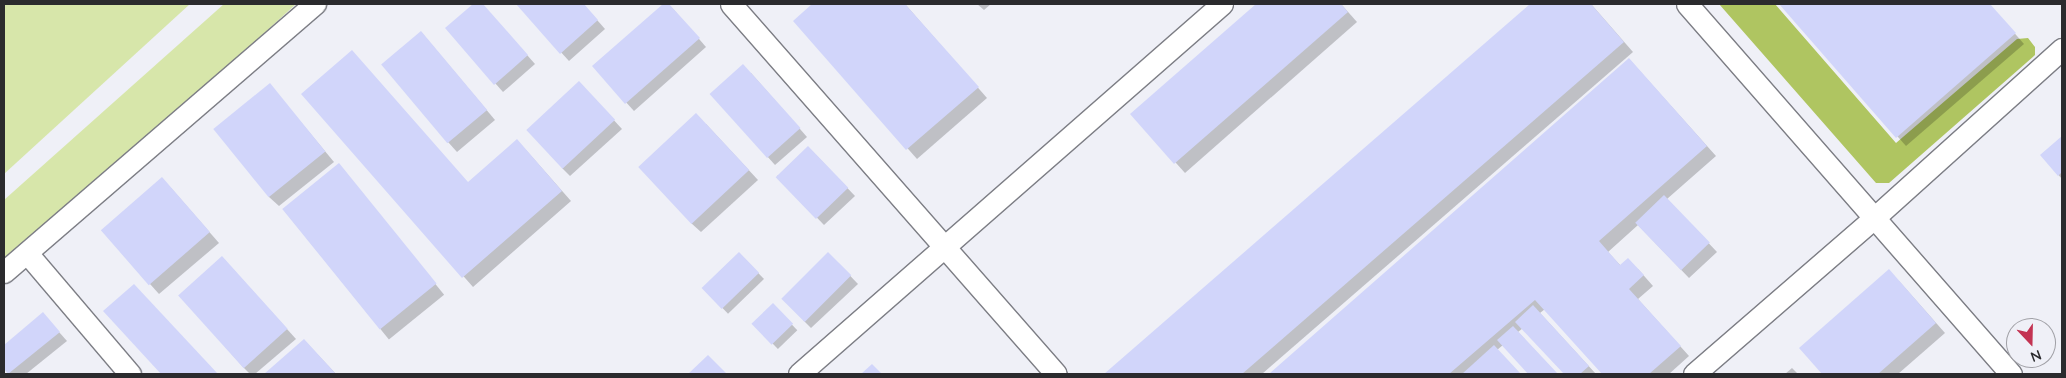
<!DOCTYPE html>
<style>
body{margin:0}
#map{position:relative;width:2066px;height:378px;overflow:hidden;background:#eff0f7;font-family:Quicksand,sans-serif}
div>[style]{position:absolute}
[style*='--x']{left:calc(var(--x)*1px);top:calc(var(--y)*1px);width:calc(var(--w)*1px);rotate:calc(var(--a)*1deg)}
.green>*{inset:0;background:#d7e6aa}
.forest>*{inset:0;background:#afc561}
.shadow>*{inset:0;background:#0003;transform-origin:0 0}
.building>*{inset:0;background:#d1d5fa;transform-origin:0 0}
.roads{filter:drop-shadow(1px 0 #7d7e85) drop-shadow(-1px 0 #7d7e85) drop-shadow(0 1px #7d7e85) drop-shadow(0 -1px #7d7e85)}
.minor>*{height:21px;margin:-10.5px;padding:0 10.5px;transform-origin:10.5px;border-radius:10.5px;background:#fff}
span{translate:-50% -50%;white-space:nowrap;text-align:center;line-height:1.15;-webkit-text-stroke:4px #eff0f7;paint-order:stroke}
.frame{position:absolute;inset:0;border:5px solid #2b2b2e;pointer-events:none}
.north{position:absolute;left:2006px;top:318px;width:50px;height:50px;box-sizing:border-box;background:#eff0f7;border:1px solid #a1a1a7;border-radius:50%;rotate:159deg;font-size:14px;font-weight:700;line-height:20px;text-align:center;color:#2b2b2e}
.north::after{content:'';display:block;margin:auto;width:18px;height:22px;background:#c33352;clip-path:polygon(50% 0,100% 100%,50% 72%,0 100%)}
</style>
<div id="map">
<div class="green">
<i style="clip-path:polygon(4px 4px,190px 4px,4px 174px)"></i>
<i style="clip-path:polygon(224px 4px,296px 4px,4px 271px,4px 200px)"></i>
</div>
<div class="forest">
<i style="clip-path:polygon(1719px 4px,1775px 4px,1896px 143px,2017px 39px,2028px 38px,2035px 47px,2035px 55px,1889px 183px,1876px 183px)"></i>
</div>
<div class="shadow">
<i style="clip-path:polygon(475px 4px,482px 4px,535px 64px,503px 92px,447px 29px)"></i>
<i style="clip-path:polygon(517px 4px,583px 4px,605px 29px,569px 61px)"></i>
<i style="clip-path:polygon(665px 4px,668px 4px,674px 10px,706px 47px,634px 111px,593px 66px)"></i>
<i style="clip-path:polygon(814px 4px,905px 4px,987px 98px,917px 159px,795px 21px)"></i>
<i style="clip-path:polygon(977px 4px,991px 4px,984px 10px)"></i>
<i style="clip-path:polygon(1258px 4px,1341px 4px,1357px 22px,1185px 173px,1132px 114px)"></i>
<i style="clip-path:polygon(1532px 4px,1591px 4px,1633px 52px,1262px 374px,1106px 374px)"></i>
<i style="clip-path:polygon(1780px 4px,1989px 4px,2024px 44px,1906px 146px)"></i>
<i style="clip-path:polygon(421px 32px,495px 120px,457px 152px,448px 142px)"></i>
<i style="clip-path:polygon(1629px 59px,1716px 156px,1667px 199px,1717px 252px,1689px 278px,1638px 225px,1608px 252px,1621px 266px,1638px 269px,1653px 286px,1638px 299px,1689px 356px,1669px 374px,1604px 374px,1545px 309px,1540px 313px,1596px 374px,1565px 374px,1523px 328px,1518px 332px,1557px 374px,1530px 374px,1503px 345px,1497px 350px,1520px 374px,1271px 374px)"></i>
<i style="clip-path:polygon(751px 73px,807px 137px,775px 165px,711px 94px)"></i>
<i style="clip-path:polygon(270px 85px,334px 162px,279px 206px,269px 197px)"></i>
<i style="clip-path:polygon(587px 91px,622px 129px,570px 176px,562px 168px)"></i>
<i style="clip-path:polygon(303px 94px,468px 183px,526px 150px,571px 201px,473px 287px)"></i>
<i style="clip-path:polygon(706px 124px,758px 180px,701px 232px,691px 223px)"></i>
<i style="clip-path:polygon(2062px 137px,2062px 179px,2041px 155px)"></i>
<i style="clip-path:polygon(816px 155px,855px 196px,824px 225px,777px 176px)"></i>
<i style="left:339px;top:165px;width:167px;height:71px;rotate:51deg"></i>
<i style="clip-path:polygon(171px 188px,219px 243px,159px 294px,150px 284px)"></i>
<i style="left:739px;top:253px;width:36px;height:50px;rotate:46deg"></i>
<i style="clip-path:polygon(222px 257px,296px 339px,255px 374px,250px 374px,243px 367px,180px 295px)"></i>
<i style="clip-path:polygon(836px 261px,858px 284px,811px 328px,803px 320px)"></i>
<i style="clip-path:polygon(1899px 281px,1945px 333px,1898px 374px,1824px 374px,1801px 349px)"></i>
<i style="clip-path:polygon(143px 295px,217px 374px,163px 374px,105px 311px)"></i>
<i style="left:773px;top:305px;width:35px;height:27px;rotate:46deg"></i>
<i style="clip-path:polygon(43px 314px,67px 341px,26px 374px,9px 374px,4px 367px,4px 346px)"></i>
<i style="clip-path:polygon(304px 340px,336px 374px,266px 374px)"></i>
<i style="clip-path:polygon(1792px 368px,1798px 374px,1785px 374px)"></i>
</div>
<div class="building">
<i style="clip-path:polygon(473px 4px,483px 4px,528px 55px,494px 85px,445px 28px)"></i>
<i style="clip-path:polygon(516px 4px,584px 4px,598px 20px,560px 54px)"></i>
<i style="clip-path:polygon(663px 4px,669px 4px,700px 38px,625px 104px,592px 66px)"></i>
<i style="clip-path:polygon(812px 4px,905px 4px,979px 87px,906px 150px,793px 21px)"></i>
<i style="clip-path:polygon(1256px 4px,1341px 4px,1348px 12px,1174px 164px,1130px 114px)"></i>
<i style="clip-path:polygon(1530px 4px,1591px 4px,1624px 42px,1242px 374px,1104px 374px)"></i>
<i style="clip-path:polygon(1779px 4px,1990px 4px,2016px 33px,1896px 138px)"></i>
<i style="left:421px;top:31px;width:103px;height:52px;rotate:50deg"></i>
<i style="clip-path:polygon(352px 50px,468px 182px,517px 139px,562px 191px,462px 278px,301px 94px)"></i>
<i style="clip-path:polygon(1629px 58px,1707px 146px,1599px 241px,1620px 265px,1628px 258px,1644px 275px,1629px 289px,1681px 346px,1649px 374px,1602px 374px,1535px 300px,1449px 374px,1269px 374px)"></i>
<i style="left:743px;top:64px;width:86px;height:45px;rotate:48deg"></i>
<i style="left:579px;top:81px;width:53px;height:72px;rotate:47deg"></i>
<i style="left:270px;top:83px;width:88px;height:73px;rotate:51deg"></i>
<i style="left:696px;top:113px;width:78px;height:79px;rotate:47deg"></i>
<i style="clip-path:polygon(2062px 136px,2062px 172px,2058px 176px,2040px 155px)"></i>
<i style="left:808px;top:146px;width:58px;height:45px;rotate:46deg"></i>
<i style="left:339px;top:163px;width:155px;height:73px;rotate:51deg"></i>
<i style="left:162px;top:177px;width:73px;height:81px;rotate:49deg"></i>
<i style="left:1664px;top:195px;width:66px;height:40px;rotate:46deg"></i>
<i style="left:739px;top:252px;width:29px;height:52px;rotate:46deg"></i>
<i style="left:828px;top:252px;width:33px;height:66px;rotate:45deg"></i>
<i style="left:222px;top:256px;width:98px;height:59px;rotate:48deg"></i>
<i style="clip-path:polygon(1889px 269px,1936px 323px,1878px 374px,1822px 374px,1799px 348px)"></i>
<i style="clip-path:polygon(134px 284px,218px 374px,161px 374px,103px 311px)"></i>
<i style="left:773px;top:303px;width:29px;height:30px;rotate:46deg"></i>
<i style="clip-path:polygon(1533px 305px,1589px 366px,1580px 374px,1564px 374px,1515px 322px)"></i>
<i style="clip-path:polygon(43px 312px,60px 332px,8px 374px,4px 369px,4px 345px)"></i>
<i style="clip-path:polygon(1513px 326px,1558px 374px,1528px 374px,1497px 340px)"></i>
<i style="clip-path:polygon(304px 339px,336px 374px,264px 374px)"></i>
<i style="clip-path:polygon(1494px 345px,1521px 374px,1462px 374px)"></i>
<i style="clip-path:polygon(708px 355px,727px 374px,688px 374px)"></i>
<i style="clip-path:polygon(872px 364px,882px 374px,861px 374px)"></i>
</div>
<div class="roads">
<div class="minor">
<i style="--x:731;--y:4;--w:492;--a:48.7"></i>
<i style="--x:1687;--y:4;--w:492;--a:48.8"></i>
<i style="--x:27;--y:253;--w:159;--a:49.6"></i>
<i style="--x:4;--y:272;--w:411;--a:-40.8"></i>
<i style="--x:799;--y:374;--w:562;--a:-41.18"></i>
<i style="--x:1694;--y:374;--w:238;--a:-40.9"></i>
<i style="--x:1874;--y:218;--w:253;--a:-42"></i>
</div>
</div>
<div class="frame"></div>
<div class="north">N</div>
</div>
